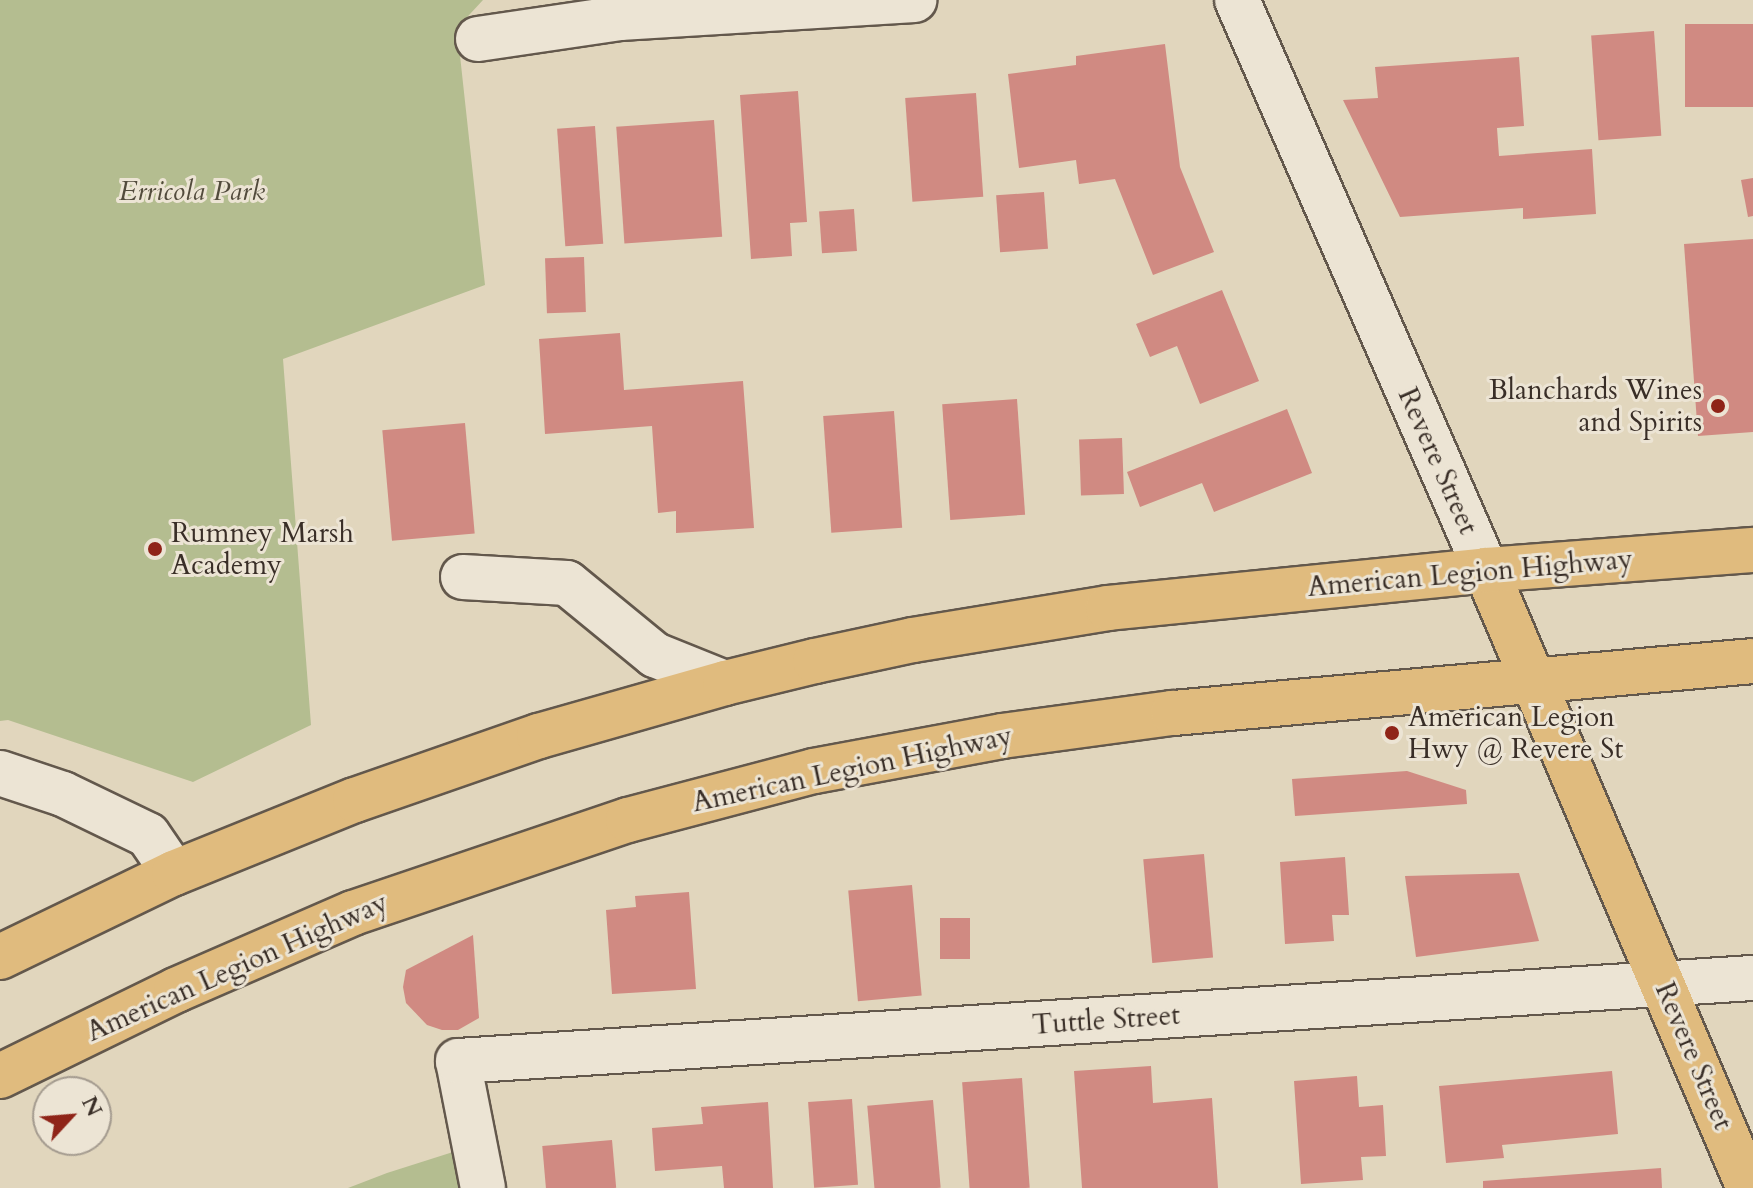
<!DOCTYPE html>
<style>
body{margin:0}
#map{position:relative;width:1753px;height:1188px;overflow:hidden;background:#e1d6bd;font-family:Cardo,serif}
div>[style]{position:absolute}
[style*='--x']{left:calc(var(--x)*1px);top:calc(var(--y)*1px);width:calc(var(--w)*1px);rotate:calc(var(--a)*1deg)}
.green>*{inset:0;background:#b4bd90}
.building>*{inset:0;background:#d08a82;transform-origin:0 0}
.roads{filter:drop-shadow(2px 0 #63584c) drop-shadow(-2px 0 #63584c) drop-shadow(0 2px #63584c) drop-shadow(0 -2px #63584c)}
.minor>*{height:44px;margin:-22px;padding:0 22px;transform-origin:22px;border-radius:22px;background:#ece4d4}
.major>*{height:44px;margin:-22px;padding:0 22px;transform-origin:22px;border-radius:22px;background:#e0bb7e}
.highway>*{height:44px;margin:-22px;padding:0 22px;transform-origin:22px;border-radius:22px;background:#e0bb7e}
.dots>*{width:22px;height:22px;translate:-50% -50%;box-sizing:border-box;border:4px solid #ece4d4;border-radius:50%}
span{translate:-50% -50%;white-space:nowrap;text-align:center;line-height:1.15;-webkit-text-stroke:6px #ece4d4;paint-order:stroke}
.park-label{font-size:28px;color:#524b3c;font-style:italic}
.poi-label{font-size:28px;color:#392e27}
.right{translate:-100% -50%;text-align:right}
.left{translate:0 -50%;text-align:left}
.street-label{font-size:28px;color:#392e27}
.north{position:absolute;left:32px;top:1076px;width:80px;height:80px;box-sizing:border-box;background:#ece4d4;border:2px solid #a49b8f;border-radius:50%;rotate:64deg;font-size:22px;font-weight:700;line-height:32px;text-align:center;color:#392e27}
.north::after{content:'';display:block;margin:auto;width:28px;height:36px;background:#8f2418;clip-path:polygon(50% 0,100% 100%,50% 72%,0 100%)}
</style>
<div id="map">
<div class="green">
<i style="clip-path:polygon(0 0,483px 0,457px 28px,485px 285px,283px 359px,311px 725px,193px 782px,8px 720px,0 721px)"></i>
<i style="clip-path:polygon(453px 1152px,474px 1188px,348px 1188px,387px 1173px)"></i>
</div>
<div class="building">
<i style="left:1753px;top:24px;width:83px;height:68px;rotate:90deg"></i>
<i style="left:1654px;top:31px;width:105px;height:63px;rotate:86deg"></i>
<i style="clip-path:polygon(1165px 44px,1180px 167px,1214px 252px,1153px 275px,1115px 179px,1079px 184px,1076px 160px,1019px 168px,1008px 74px,1076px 65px,1076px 56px)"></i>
<i style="clip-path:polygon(1519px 57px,1524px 126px,1497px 128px,1499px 156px,1592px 149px,1596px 214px,1523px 219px,1523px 208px,1400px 217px,1343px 100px,1378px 98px,1375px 67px)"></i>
<i style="clip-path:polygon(798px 91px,807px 222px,790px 223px,792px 256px,751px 259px,740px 95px)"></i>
<i style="left:976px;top:93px;width:104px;height:71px;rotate:86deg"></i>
<i style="left:714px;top:120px;width:117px;height:98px;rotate:86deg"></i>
<i style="left:595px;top:126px;width:118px;height:38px;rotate:86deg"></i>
<i style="clip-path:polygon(1753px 178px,1753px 216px,1748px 217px,1741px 180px)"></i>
<i style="left:1044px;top:192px;width:57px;height:48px;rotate:86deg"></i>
<i style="left:854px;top:209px;width:42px;height:35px;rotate:86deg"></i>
<i style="clip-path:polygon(1753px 239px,1753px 432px,1698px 436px,1684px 244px)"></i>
<i style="left:584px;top:257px;width:55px;height:39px;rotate:88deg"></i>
<i style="clip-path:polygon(1222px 290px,1259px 381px,1200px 404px,1177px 346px,1150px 357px,1136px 324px)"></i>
<i style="clip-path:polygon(620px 333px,624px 390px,743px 381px,754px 528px,676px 533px,676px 511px,658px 513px,652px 426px,545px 434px,539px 339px)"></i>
<i style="left:1017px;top:399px;width:116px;height:75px;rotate:86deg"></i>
<i style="clip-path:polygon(1287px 409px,1312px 473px,1214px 512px,1202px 483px,1140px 507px,1127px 472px)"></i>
<i style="left:894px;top:411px;width:117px;height:71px;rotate:86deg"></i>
<i style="left:465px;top:423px;width:111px;height:83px;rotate:85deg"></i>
<i style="left:1122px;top:438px;width:56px;height:43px;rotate:88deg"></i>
<i style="clip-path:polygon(1407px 771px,1466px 790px,1467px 804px,1295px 816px,1292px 779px)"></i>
<i style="left:1204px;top:854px;width:104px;height:61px;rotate:85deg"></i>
<i style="clip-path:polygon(1345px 857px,1349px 915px,1332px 915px,1334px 941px,1285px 944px,1280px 862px)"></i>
<i style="clip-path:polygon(1519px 873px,1539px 941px,1416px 957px,1405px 876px)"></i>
<i style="left:912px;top:885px;width:111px;height:64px;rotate:85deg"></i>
<i style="clip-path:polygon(689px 892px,696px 989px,612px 994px,606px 910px,636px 907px,635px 896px)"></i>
<i style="left:940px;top:918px;width:30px;height:41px"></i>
<i style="clip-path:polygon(473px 935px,479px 1018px,458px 1030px,442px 1030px,427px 1025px,406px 1003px,403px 987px,406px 970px)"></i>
<i style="clip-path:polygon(1151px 1066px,1153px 1103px,1212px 1098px,1218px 1188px,1082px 1188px,1074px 1071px)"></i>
<i style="clip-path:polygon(1612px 1071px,1618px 1134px,1502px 1145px,1504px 1158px,1446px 1163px,1439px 1086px)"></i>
<i style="clip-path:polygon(1357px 1076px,1359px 1107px,1383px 1105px,1386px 1156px,1361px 1157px,1363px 1180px,1301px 1184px,1294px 1081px)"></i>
<i style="left:1022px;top:1078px;width:110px;height:60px;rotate:86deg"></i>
<i style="left:852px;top:1099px;width:86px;height:44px;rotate:86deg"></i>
<i style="left:933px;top:1100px;width:88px;height:66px;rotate:85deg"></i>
<i style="clip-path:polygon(768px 1102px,773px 1188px,724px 1188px,722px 1166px,655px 1171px,652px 1128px,703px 1124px,701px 1107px)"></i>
<i style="left:612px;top:1140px;width:48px;height:70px;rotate:85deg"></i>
<i style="clip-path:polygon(1661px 1168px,1662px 1188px,1483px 1188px,1483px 1181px)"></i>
</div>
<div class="roads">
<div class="minor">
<i style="--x:1237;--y:0;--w:622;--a:66.4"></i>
<i style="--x:478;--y:39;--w:144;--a:-8.4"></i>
<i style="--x:620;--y:18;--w:295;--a:-3.5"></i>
<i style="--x:463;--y:577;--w:104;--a:3.3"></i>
<i style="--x:567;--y:583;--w:114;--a:39.3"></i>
<i style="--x:655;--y:655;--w:75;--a:21.8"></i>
<i style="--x:0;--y:773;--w:66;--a:18.4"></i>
<i style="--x:63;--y:794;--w:94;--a:25.8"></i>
<i style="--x:148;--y:835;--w:46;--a:55.6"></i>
<i style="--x:483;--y:1188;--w:129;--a:-101.1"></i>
<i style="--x:458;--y:1061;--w:1298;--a:-3.67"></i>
</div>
<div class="major">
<i style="--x:1486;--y:570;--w:672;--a:66.95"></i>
</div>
<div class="highway">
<i style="--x:0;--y:957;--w:193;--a:-25.8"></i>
<i style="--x:174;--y:873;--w:195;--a:-22"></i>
<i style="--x:355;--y:800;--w:195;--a:-19.2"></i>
<i style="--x:539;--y:736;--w:193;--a:-15.9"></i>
<i style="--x:725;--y:683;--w:93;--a:-13.7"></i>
<i style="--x:815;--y:661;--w:100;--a:-12.1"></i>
<i style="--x:913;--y:640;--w:198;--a:-9.3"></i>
<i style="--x:1108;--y:608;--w:380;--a:-5.7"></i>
<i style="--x:1486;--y:570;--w:268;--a:-4.3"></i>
<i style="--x:0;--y:1076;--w:196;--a:-26"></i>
<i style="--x:176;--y:990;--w:193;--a:-23.5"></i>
<i style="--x:353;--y:913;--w:290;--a:-18.7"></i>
<i style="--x:628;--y:820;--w:192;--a:-14.8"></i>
<i style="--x:814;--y:771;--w:191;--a:-10.5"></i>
<i style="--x:1002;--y:736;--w:173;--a:-7.7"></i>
<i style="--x:1173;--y:713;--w:582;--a:-5.12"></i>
</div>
</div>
<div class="dots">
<i style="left:1718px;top:406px;background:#8f2418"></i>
<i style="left:155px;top:549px;background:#8f2418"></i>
<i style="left:1392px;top:733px;background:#8f2418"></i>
</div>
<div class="park-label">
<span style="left:192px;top:191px">Erricola Park</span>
</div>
<div class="poi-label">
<span class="right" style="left:1702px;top:406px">Blanchards Wines<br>and Spirits</span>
<span class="left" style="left:171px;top:549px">Rumney Marsh<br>Academy</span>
<span class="left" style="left:1408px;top:733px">American Legion<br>Hwy @ Revere St</span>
</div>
<div class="street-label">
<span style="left:1438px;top:461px;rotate:66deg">Revere Street</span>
<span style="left:1470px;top:573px;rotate:-5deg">American Legion Highway</span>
<span style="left:852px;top:769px;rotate:-12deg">American Legion Highway</span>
<span style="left:237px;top:967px;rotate:-24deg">American Legion Highway</span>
<span style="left:1106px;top:1020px;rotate:-4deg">Tuttle Street</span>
<span style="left:1694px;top:1056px;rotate:67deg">Revere Street</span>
</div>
<div class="north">N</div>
</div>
